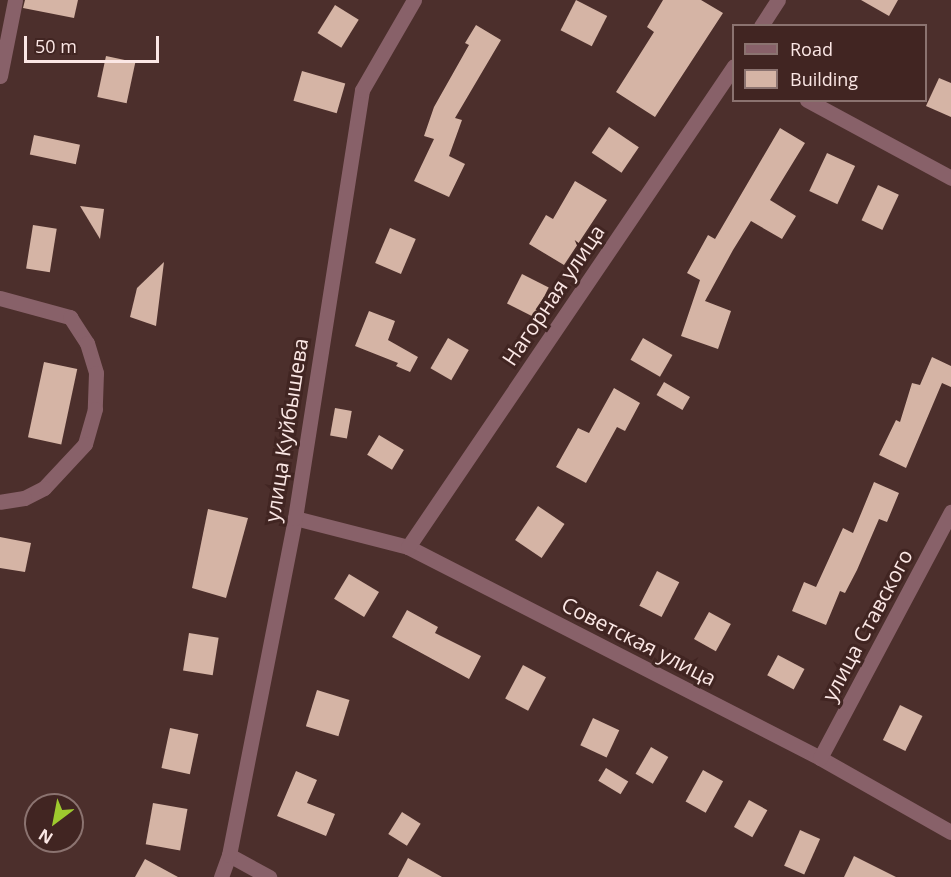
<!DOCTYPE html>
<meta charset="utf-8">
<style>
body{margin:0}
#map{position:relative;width:951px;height:877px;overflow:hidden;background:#4c2f2c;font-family:"Open Sans",sans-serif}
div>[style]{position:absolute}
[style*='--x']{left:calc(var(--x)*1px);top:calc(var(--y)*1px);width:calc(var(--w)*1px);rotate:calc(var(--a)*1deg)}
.building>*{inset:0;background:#d5b4a5;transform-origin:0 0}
.minor>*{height:15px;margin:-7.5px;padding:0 7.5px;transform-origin:7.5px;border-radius:7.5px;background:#886169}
span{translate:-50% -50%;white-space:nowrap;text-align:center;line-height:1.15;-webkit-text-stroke:6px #412522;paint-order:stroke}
.street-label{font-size:21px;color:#fbe7e5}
.legend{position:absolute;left:732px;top:24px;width:195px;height:78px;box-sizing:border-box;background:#412522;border:2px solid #8b7370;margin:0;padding:8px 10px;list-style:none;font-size:18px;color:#fbe7e5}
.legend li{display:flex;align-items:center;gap:12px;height:30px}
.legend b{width:30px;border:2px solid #8b7370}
.north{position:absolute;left:24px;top:793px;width:60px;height:60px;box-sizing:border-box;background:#412522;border:2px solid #8b7370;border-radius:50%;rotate:212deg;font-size:16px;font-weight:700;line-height:24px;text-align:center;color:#fbe7e5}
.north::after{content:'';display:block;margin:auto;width:21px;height:27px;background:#9eca2e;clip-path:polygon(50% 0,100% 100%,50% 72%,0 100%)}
.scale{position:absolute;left:24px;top:36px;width:135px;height:27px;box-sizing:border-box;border:3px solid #fbe7e5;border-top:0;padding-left:8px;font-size:18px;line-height:21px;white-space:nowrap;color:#fbe7e5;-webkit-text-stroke:4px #412522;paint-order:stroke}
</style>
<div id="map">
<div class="building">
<i style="clip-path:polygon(25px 0,78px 0,74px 18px,23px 8px)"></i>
<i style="left:576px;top:0;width:35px;height:34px;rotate:27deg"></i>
<i style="clip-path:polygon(663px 0,701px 0,723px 13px,655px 117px,616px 92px,654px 32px,647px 27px)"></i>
<i style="clip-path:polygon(861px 0,898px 0,889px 16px)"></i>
<i style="left:335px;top:5px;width:28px;height:33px;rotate:32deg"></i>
<i style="clip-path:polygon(476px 25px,501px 40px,455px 118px,462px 120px,449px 156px,465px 164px,449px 197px,414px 181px,434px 139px,424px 136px,434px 107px,469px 45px,465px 43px)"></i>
<i style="left:106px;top:56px;width:30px;height:42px;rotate:12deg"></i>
<i style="left:302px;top:71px;width:45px;height:31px;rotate:16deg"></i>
<i style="clip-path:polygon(939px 78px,951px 83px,951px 117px,926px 106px)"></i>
<i style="left:609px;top:127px;width:36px;height:31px;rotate:34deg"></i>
<i style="clip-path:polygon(780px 128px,805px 143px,770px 200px,796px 216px,782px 239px,751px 221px,733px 250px,705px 301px,731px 311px,718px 349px,681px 336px,700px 280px,687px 273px,708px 235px,715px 239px)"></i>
<i style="left:34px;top:135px;width:47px;height:20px;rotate:12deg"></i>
<i style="left:827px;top:153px;width:31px;height:42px;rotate:25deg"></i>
<i style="clip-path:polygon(575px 181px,607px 200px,564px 265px,529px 244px,546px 215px,553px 219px)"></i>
<i style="left:878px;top:185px;width:23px;height:39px;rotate:25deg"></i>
<i style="clip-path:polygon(80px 206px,104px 209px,100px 239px)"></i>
<i style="left:33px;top:225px;width:24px;height:44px;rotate:9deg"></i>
<i style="left:390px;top:228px;width:28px;height:38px;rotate:23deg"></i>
<i style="clip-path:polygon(164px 262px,156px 326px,130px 317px,137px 288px)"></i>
<i style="left:522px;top:274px;width:30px;height:33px;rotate:27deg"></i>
<i style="clip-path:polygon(369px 311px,395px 321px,388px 340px,418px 357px,410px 372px,396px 366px,398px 363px,355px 346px)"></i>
<i style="left:448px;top:338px;width:24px;height:35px;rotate:30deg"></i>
<i style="left:643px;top:338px;width:34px;height:25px;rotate:30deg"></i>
<i style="clip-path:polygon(932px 357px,951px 366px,951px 387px,942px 383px,906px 468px,879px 455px,896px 420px,900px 422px,912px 383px,920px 385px)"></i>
<i style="left:44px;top:362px;width:34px;height:77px;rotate:12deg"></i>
<i style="left:664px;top:382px;width:30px;height:15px;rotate:30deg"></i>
<i style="clip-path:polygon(614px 388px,640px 403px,625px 431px,617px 427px,586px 483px,556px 467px,578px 428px,589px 433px)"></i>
<i style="left:335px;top:408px;width:17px;height:28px;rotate:10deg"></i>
<i style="left:379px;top:435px;width:29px;height:23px;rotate:31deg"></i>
<i style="clip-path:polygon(874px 482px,899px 493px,887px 522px,879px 519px,857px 570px,845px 593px,840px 591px,826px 625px,792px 611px,804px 582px,816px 587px,843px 528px,853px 533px)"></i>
<i style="left:538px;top:506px;width:32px;height:41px;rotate:34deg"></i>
<i style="clip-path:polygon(208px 509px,248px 518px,226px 598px,192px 588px)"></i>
<i style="clip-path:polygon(0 537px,31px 543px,25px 572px,0 568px)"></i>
<i style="left:657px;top:571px;width:25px;height:39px;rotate:27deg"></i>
<i style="left:349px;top:574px;width:35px;height:29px;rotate:31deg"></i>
<i style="clip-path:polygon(407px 610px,438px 627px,435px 633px,481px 656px,469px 679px,392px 637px)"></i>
<i style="left:709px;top:612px;width:25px;height:31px;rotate:29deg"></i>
<i style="left:189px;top:633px;width:30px;height:38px;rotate:9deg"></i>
<i style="left:778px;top:655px;width:30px;height:23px;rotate:28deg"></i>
<i style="left:523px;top:665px;width:26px;height:38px;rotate:28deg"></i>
<i style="left:317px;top:690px;width:34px;height:38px;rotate:17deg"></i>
<i style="left:900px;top:705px;width:25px;height:39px;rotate:26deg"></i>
<i style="left:593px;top:718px;width:29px;height:30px;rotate:25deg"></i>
<i style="left:170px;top:728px;width:29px;height:41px;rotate:12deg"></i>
<i style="left:651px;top:747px;width:20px;height:31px;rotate:30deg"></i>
<i style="left:606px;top:768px;width:26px;height:15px;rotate:31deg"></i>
<i style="left:703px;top:770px;width:23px;height:36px;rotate:29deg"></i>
<i style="clip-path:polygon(296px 771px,317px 780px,307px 803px,335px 814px,326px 836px,277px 816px)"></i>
<i style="left:749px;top:800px;width:21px;height:31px;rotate:29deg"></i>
<i style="left:153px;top:803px;width:35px;height:42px;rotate:10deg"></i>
<i style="left:402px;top:812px;width:22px;height:26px;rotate:32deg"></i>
<i style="left:800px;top:830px;width:22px;height:39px;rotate:24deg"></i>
<i style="clip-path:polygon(854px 856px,896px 877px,844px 877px)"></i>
<i style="clip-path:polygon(408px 858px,442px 877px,398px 877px)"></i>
<i style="clip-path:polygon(145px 859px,178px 877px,135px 877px)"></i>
</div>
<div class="minor">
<i style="--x:761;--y:26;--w:31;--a:-57"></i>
<i style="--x:0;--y:76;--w:77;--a:-78.8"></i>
<i style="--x:807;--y:100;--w:164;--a:28.4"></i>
<i style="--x:0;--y:298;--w:73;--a:15.2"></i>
<i style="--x:70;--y:317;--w:31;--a:57"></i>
<i style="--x:87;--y:343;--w:31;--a:73"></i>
<i style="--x:96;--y:373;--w:36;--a:92"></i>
<i style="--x:95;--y:409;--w:36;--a:106"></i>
<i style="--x:85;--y:444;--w:60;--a:133"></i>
<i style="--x:44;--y:488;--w:22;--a:153"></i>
<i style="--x:24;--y:498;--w:24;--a:171"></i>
<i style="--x:295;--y:518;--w:117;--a:14.4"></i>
<i style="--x:408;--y:547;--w:463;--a:27.1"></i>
<i style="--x:820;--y:758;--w:150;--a:29.5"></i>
<i style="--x:408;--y:547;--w:581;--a:-55.87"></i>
<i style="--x:820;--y:758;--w:279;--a:-62"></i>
<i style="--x:229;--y:855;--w:46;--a:28.8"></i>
<i style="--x:221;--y:877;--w:23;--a:-70"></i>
<i style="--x:229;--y:855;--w:343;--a:-78.9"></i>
<i style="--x:295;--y:518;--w:433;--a:-81.1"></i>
<i style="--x:362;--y:90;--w:104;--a:-60"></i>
</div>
<div class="street-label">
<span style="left:553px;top:295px;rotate:-56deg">Нагорная улица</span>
<span style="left:286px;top:430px;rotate:-81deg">улица Куйбышева</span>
<span style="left:867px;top:625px;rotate:-62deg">улица Ставского</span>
<span style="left:639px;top:641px;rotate:27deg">Советская улица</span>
</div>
<ul class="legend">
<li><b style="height:8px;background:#886169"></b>Road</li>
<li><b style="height:16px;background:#d5b4a5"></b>Building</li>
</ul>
<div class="north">N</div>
<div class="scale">50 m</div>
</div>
